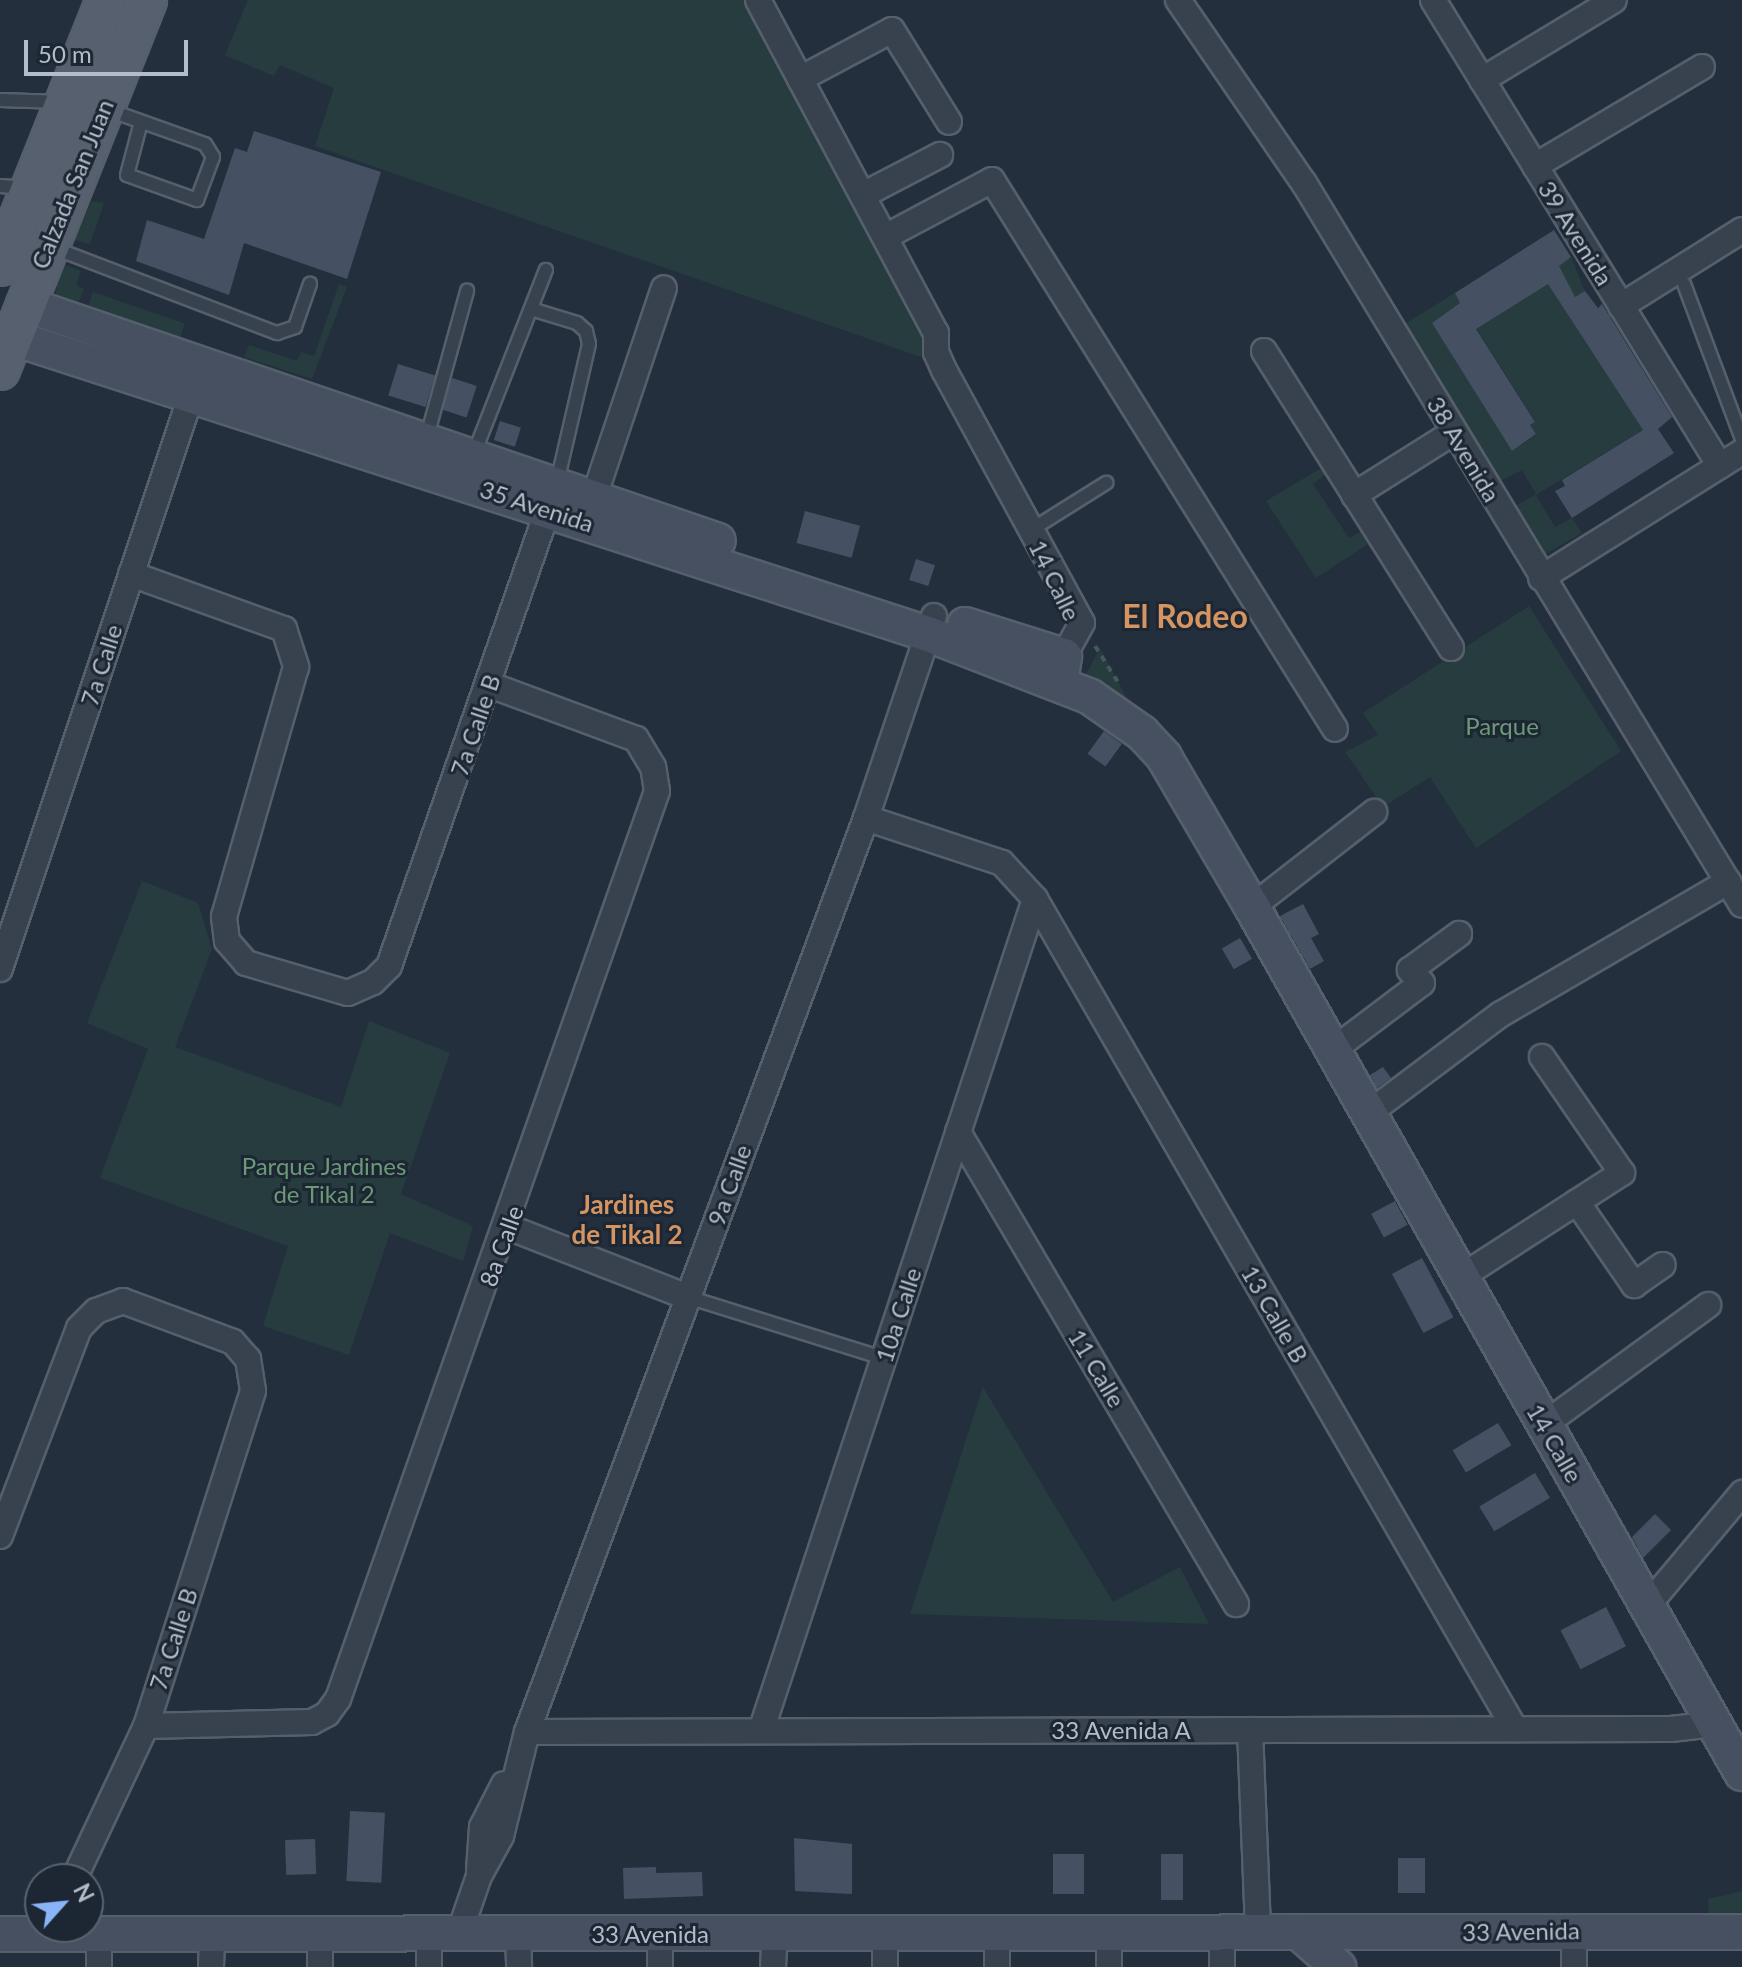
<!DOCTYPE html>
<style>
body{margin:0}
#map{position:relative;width:1742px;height:1967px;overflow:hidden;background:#242f3e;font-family:Lato,sans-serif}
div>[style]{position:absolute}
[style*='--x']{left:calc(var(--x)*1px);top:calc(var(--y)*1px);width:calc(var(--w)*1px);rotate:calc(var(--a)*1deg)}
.green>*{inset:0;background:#263c3f;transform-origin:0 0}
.building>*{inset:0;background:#455162;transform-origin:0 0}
.path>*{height:4px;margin-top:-2px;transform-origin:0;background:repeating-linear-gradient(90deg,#44595c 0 6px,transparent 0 12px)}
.roads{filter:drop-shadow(2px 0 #565f6c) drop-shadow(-2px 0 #565f6c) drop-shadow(0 2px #565f6c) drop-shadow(0 -2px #565f6c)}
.lane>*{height:12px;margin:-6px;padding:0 6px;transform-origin:6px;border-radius:6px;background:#38414e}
.street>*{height:24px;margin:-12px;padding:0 12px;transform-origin:12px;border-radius:12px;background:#38414e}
.secondary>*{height:34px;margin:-17px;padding:0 17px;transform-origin:17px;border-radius:17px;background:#465061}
.primary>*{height:38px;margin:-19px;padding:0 19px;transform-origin:19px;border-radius:19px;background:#56606e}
span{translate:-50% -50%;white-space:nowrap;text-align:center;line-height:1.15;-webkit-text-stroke:6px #1d2633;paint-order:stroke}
.street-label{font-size:24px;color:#b4bcc9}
.park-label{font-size:24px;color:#6b9a76}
.neighbourhood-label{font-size:26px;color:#d59563;font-weight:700}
.district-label{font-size:32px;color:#d59563;font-weight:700}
.north{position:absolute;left:24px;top:1863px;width:80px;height:80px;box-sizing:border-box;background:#1d2633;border:2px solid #59626f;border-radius:50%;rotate:63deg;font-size:22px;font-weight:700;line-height:32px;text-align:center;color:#b4bcc9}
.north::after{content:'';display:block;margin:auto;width:28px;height:36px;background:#8ab4f8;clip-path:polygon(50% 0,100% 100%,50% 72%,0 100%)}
.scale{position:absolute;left:24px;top:40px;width:164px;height:36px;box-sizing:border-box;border:4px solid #b4bcc9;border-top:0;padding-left:10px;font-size:24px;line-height:28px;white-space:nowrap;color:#b4bcc9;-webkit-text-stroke:6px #1d2633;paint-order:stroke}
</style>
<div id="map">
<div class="green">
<i style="clip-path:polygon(248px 0,748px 0,927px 331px,921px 357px,315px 146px,334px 88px,280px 65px,274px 76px,225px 55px)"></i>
<i style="clip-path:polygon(92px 201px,104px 203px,90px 244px,74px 240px)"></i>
<i style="clip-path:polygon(1571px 257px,1585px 291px,1562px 304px,1656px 422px,1536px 495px,1555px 527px,1572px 518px,1582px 533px,1544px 555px,1514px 507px,1536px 494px,1522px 470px,1498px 482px,1403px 325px,1455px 293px,1460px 303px,1433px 324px,1512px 451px,1536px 435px,1530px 425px,1535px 421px,1464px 309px)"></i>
<i style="clip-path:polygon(58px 262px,81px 271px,76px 285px,84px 289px,78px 304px,56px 296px)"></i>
<i style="clip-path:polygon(339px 284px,347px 287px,312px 379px,244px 357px,249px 345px,297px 361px,301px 352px,314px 356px)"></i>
<i style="left:93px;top:292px;width:97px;height:16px;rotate:19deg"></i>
<i style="clip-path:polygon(1323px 467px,1328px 473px,1313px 484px,1349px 538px,1362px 531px,1368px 544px,1316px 578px,1266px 501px)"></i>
<i style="clip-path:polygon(1529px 606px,1621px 751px,1476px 848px,1430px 777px,1383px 807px,1345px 752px,1378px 735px,1363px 713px)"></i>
<i style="clip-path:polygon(1100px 648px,1138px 719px,1083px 680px)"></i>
<i style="clip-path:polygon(142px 881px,198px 903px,212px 949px,175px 1047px,341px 1107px,369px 1021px,450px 1053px,401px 1194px,473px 1226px,463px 1261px,390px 1233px,349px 1355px,263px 1326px,288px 1246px,100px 1178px,148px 1049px,87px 1023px)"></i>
<i style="clip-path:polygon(983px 1387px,1113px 1602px,1180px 1567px,1209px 1624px,910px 1614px)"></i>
<i style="clip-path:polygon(1742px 1891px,1742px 1914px,1709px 1915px,1708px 1899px)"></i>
</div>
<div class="building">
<i style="clip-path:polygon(254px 131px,381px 172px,347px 279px,244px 243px,229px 295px,136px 261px,147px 220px,204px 239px,235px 148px,247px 152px)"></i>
<i style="clip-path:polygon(1554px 230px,1571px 257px,1559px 266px,1575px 297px,1585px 291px,1598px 308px,1602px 304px,1672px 417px,1658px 429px,1674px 453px,1572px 518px,1555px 491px,1565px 486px,1562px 480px,1643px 430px,1548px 284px,1476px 329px,1535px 422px,1530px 425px,1536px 434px,1512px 451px,1432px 323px,1460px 303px,1455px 293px)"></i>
<i style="left:398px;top:364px;width:39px;height:33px;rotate:17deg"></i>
<i style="left:452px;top:378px;width:26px;height:33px;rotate:18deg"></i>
<i style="left:500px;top:421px;width:22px;height:20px;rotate:18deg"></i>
<i style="left:805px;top:511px;width:57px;height:33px;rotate:15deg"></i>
<i style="left:916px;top:559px;width:20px;height:22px;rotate:18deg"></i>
<i style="left:1104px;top:731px;width:22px;height:28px;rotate:36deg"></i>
<i style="clip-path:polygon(1303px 904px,1319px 934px,1311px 938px,1324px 961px,1310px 969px,1280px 916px)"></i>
<i style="left:1240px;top:938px;width:24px;height:21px;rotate:60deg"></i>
<i style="clip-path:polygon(1383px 1067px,1391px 1078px,1377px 1088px,1370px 1075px)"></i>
<i style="left:1395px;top:1201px;width:27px;height:27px;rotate:62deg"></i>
<i style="left:1422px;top:1258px;width:67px;height:34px;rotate:62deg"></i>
<i style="left:1498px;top:1423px;width:26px;height:53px;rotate:59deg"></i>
<i style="left:1535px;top:1473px;width:29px;height:65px;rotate:59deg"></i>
<i style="clip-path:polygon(1655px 1514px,1671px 1530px,1643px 1558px,1632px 1537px)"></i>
<i style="left:1606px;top:1607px;width:44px;height:51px;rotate:63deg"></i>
<i style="left:350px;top:1811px;width:35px;height:70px;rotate:3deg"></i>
<i style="clip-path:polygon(794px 1838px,852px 1844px,852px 1894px,795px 1891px)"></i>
<i style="left:315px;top:1839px;width:35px;height:30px;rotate:88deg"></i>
<i style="left:1053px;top:1854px;width:31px;height:40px"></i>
<i style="left:1161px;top:1854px;width:22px;height:46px"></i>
<i style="left:1398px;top:1858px;width:27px;height:35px"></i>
<i style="clip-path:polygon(656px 1867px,656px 1873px,702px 1872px,703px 1896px,624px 1899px,623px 1868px)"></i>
</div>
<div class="path">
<i style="--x:1095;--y:646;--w:43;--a:57.4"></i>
</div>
<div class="roads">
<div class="lane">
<i style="--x:0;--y:100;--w:61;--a:1.9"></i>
<i style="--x:106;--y:109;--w:105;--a:19.5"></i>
<i style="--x:205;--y:144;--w:15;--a:58"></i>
<i style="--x:213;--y:157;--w:46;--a:110.4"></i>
<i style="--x:197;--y:200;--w:74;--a:-160.3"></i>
<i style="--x:127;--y:175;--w:55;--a:-75.2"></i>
<i style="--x:0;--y:186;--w:27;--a:4"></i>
<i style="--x:54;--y:248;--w:239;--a:20.9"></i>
<i style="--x:277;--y:333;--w:19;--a:-18"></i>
<i style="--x:295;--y:327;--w:46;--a:-70.8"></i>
<i style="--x:1684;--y:284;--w:165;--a:69.5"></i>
<i style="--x:531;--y:309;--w:48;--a:16.9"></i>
<i style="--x:577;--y:323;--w:12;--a:42"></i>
<i style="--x:586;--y:331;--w:13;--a:77"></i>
<i style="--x:589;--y:344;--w:143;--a:103"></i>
<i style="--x:426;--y:440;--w:155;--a:-74.6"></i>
<i style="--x:473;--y:456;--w:200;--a:-68.6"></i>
<i style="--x:1031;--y:530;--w:89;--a:-32.1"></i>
<i style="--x:688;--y:1297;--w:204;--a:17.4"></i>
</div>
<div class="street">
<i style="--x:758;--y:0;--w:378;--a:61.9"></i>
<i style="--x:936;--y:333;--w:19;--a:90"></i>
<i style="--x:936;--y:352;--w:20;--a:66"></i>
<i style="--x:944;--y:370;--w:288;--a:61.4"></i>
<i style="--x:1082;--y:623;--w:38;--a:119"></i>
<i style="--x:1178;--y:0;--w:222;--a:55.5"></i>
<i style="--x:1304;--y:183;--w:844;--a:58.76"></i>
<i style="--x:1433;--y:0;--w:547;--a:58.37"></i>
<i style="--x:800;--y:79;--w:104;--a:-28"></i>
<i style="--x:892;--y:30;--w:108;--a:58.2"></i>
<i style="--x:1482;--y:80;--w:154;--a:-31.2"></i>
<i style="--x:1535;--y:166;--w:194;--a:-30.7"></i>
<i style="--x:863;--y:195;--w:87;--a:-27.5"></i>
<i style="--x:885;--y:237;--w:121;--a:-28"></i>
<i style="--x:992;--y:180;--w:647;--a:58"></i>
<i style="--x:1621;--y:306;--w:143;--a:-32.1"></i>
<i style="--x:1264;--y:351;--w:351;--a:57.8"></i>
<i style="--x:1354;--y:495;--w:118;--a:-32.2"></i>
<i style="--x:594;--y:497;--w:220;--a:-71.5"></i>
<i style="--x:131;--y:574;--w:163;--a:19.8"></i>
<i style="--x:284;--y:629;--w:40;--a:72"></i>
<i style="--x:296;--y:667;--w:260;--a:106.1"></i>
<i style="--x:224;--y:917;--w:24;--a:83"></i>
<i style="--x:227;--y:941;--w:29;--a:49"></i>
<i style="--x:246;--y:963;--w:106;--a:16.4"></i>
<i style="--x:348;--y:993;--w:27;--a:-24"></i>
<i style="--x:373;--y:982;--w:23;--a:-45"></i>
<i style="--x:389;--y:966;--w:498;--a:-70.8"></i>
<i style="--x:1541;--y:578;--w:237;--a:-32.1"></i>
<i style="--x:866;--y:818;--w:143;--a:18.3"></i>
<i style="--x:1002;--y:863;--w:49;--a:47.5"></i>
<i style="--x:1035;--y:899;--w:959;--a:59.96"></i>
<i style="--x:1252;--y:907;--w:155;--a:-37.9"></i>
<i style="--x:0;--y:969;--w:618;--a:-71.59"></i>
<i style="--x:1333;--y:1050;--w:111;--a:-37"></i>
<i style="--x:1422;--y:983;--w:18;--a:-133"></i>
<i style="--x:1410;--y:970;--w:61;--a:-36.3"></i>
<i style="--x:1369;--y:1113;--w:165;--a:-36.9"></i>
<i style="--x:1501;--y:1014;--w:263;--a:-30.2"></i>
<i style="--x:958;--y:1132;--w:548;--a:59.5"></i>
<i style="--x:1577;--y:1202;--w:101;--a:55.5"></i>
<i style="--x:1634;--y:1285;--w:35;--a:-35"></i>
<i style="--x:508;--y:1227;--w:193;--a:21.3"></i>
<i style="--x:1461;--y:1277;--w:192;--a:-32.9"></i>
<i style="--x:1622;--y:1173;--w:141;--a:-124.6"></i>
<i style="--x:1545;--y:1424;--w:202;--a:-36.1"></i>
<i style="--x:0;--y:1536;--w:222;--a:-69.2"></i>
<i style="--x:79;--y:1328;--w:24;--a:-45"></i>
<i style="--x:96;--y:1311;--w:29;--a:-20"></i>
<i style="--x:123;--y:1301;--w:117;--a:20.4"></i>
<i style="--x:233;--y:1342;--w:23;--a:49"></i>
<i style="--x:248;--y:1359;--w:32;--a:81"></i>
<i style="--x:253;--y:1391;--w:352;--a:107.7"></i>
<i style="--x:146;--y:1726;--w:169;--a:115.2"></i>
<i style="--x:1647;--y:1606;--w:148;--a:-49.9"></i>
<i style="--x:146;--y:1726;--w:166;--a:-1.4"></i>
<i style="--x:312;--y:1722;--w:17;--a:-28"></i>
<i style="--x:327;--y:1714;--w:19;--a:-54"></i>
<i style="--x:338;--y:1699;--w:962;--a:-70.64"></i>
<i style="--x:657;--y:791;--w:24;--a:-99"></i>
<i style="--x:653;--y:767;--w:33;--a:-121"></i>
<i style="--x:636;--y:739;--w:156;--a:-159.7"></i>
<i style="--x:1250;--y:1730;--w:203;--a:87.7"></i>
<i style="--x:761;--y:1731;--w:876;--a:-71.77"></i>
<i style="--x:527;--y:1732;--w:1144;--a:-0.15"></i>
<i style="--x:1671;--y:1729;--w:43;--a:-6.6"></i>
<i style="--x:479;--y:1870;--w:43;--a:-86"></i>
<i style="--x:482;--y:1827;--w:48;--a:-62.9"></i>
<i style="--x:1573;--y:1930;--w:37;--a:88"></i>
<i style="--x:429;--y:1934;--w:33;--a:90"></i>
<i style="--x:459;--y:1934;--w:61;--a:-71"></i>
<i style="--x:479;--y:1876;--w:46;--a:-61.2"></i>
<i style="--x:501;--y:1836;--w:107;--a:-76"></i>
<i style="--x:527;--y:1732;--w:975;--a:-69.65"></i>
<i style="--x:866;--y:818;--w:213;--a:-71.4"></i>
<i style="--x:518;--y:1934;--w:33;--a:88"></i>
<i style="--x:660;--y:1934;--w:33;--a:90"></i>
<i style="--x:997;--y:1934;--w:33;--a:90"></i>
<i style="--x:1109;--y:1934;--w:33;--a:90"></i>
<i style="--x:1222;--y:1934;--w:33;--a:90"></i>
<i style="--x:99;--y:1967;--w:33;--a:-90"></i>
<i style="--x:211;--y:1967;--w:33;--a:-88"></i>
<i style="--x:320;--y:1967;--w:33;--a:-90"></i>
<i style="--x:773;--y:1967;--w:33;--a:-87"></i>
<i style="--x:885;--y:1967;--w:33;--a:-90"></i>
</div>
<div class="secondary">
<i style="--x:24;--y:304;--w:733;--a:18.85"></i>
<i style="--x:11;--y:337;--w:964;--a:17.95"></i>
<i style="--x:928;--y:634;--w:173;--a:21.1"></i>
<i style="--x:1089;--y:696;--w:65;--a:34.9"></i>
<i style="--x:1142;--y:733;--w:33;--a:47"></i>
<i style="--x:1164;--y:757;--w:174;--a:59.6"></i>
<i style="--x:1252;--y:907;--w:995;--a:60.5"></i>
<i style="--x:965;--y:625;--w:104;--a:17.4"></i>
<i style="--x:1064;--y:656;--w:27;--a:98"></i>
<i style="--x:0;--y:1934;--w:1742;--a:-0.07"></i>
<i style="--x:1301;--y:1934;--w:50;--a:41.7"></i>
</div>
<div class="primary">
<i style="--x:0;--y:266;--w:286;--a:-68.3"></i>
<i style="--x:0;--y:370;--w:398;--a:-68.3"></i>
</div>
</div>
<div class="street-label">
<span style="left:72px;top:184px;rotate:-68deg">Calzada San Juan</span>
<span style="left:1576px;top:233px;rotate:58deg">39 Avenida</span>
<span style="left:1464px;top:449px;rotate:59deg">38 Avenida</span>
<span style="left:537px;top:506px;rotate:18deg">35 Avenida</span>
<span style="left:1055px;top:580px;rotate:64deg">14 Calle</span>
<span style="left:101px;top:665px;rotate:-72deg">7a Calle</span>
<span style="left:475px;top:725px;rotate:-71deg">7a Calle B</span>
<span style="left:729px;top:1185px;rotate:-70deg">9a Calle</span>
<span style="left:501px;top:1246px;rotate:-70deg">8a Calle</span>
<span style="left:1275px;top:1314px;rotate:60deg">13 Calle B</span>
<span style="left:898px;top:1315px;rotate:-72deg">10a Calle</span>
<span style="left:1097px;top:1368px;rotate:59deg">11 Calle</span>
<span style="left:1555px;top:1443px;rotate:60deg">14 Calle</span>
<span style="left:173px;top:1639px;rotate:-72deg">7a Calle B</span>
<span style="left:1121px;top:1730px">33 Avenida A</span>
<span style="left:1521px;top:1931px;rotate:-1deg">33 Avenida</span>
<span style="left:650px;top:1934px">33 Avenida</span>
</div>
<div class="park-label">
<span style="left:1502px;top:726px">Parque</span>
<span style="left:324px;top:1180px">Parque Jardines<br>de Tikal 2</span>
</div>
<div class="neighbourhood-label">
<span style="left:627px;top:1220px">Jardines<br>de Tikal 2</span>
</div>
<div class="district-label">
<span style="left:1185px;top:616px">El Rodeo</span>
</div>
<div class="north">N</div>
<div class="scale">50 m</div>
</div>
